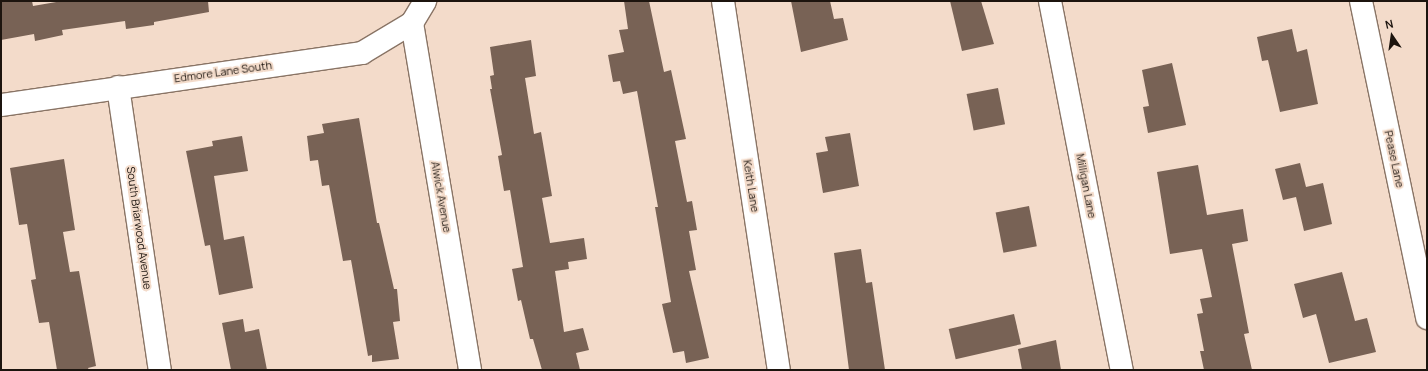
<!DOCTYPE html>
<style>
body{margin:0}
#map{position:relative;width:1428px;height:371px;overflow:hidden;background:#f3dbca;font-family:Manrope,sans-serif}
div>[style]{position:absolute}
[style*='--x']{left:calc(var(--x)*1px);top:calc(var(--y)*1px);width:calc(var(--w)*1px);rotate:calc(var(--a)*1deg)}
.building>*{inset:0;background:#786255;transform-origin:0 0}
.roads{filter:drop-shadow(1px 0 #897465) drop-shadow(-1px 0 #897465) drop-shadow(0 1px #897465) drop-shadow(0 -1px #897465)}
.minor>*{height:22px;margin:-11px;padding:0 11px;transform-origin:11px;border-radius:11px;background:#fff}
span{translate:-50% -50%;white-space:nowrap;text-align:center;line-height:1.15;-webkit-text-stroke:4px #f3dbca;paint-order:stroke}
.street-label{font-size:11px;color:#1c140e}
.frame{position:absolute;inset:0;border:2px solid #1c140e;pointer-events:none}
.north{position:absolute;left:1372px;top:16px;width:40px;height:40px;-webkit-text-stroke:3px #f3dbca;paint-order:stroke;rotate:347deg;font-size:11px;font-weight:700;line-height:16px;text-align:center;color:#1c140e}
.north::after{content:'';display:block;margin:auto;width:14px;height:18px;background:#1c140e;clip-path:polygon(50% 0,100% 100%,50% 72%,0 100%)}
</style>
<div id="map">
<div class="building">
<i style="clip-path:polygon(1px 1px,32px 1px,33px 6px,62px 1px,208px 1px,209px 12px,154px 22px,154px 25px,126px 29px,125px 21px,62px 30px,63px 35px,35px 41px,34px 34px,1px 40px)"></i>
<i style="clip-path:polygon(624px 1px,649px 1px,664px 72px,671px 70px,686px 139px,675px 141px,687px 202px,692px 201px,697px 230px,689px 231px,696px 270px,689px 271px,709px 358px,686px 363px,684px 351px,673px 353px,662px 304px,671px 302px,655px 207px,658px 207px,637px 91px,623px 94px,620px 81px,613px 82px,608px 55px,624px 52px,619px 30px,628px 29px)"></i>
<i style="clip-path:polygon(791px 1px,830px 1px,834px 19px,843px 18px,848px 40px,801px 52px)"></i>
<i style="clip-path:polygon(950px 1px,981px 1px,994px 44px,962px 51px)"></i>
<i style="clip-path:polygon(1292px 29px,1297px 52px,1307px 49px,1318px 104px,1280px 112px,1268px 60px,1262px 61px,1257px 37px)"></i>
<i style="clip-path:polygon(531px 40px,536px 76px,525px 78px,534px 134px,541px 132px,552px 196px,542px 198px,550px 243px,584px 238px,587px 259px,568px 262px,569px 269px,555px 271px,564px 332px,583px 328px,589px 350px,576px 353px,580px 370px,542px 370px,533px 339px,530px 339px,521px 300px,518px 301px,512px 269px,523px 267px,510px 190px,504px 191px,498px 156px,502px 155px,490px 89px,492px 89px,490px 76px,494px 75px,490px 47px)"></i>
<i style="clip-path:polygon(1172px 63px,1186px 125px,1148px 133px,1143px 107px,1149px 106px,1142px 70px)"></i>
<i style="left:998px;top:88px;width:37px;height:32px;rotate:79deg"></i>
<i style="clip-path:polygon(359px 118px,377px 223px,379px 223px,394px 289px,397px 289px,400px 321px,393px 322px,399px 359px,372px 362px,372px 355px,368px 356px,351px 260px,343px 261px,329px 185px,322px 186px,318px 160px,310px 161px,307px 136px,324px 133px,322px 124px)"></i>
<i style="clip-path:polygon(850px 133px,859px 186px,823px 193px,816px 153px,828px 151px,825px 137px)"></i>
<i style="clip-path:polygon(242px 136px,248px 171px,214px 176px,224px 240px,244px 236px,253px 288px,219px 295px,210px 245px,205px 246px,186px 151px,213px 146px,212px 141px)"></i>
<i style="clip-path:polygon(64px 159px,75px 230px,63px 232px,70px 272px,79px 271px,96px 366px,88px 368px,89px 370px,57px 370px,49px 322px,39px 323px,31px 280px,36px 279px,27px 224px,19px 225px,10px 168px)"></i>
<i style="clip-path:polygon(1300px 163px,1306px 187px,1323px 183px,1332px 224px,1304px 231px,1296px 197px,1283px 200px,1275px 169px)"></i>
<i style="clip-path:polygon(1198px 165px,1207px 215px,1243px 209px,1248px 241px,1232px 244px,1249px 333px,1244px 334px,1252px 370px,1204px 370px,1200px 351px,1204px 351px,1197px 314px,1203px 313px,1200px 299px,1212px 297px,1202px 249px,1170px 254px,1157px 172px)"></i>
<i style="left:1029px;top:206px;width:41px;height:34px;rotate:79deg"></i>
<i style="clip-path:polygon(861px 249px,866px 283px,872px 282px,885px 370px,849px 370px,834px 253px)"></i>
<i style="clip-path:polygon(1342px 272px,1355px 321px,1367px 318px,1376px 352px,1329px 363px,1316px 314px,1303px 318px,1294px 284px)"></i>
<i style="left:1014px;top:314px;width:31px;height:67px;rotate:77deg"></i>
<i style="clip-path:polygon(243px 319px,245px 332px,259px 329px,267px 370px,231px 370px,222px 323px)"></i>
<i style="clip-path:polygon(1056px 340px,1061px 370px,1022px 370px,1018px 349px)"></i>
</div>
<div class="roads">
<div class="minor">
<i style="--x:723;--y:1;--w:373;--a:81.4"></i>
<i style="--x:1050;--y:1;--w:376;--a:79"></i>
<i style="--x:1361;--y:1;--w:324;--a:78.2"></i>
<i style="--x:412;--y:23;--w:352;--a:80.5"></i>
<i style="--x:118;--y:87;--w:286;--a:81.6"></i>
<i style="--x:1;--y:105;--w:365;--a:-8.2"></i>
<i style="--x:362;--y:53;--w:58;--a:-31"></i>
<i style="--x:412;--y:23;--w:26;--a:-59"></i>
</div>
</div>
<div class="street-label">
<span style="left:223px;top:72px;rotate:-8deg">Edmore Lane South</span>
<span style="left:1394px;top:159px;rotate:78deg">Pease Lane</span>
<span style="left:751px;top:186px;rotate:81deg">Keith Lane</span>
<span style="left:1086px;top:186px;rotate:79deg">Milligan Lane</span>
<span style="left:441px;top:197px;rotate:80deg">Alwick Avenue</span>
<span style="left:139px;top:228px;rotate:82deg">South Briarwood Avenue</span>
</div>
<div class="frame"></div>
<div class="north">N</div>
</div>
